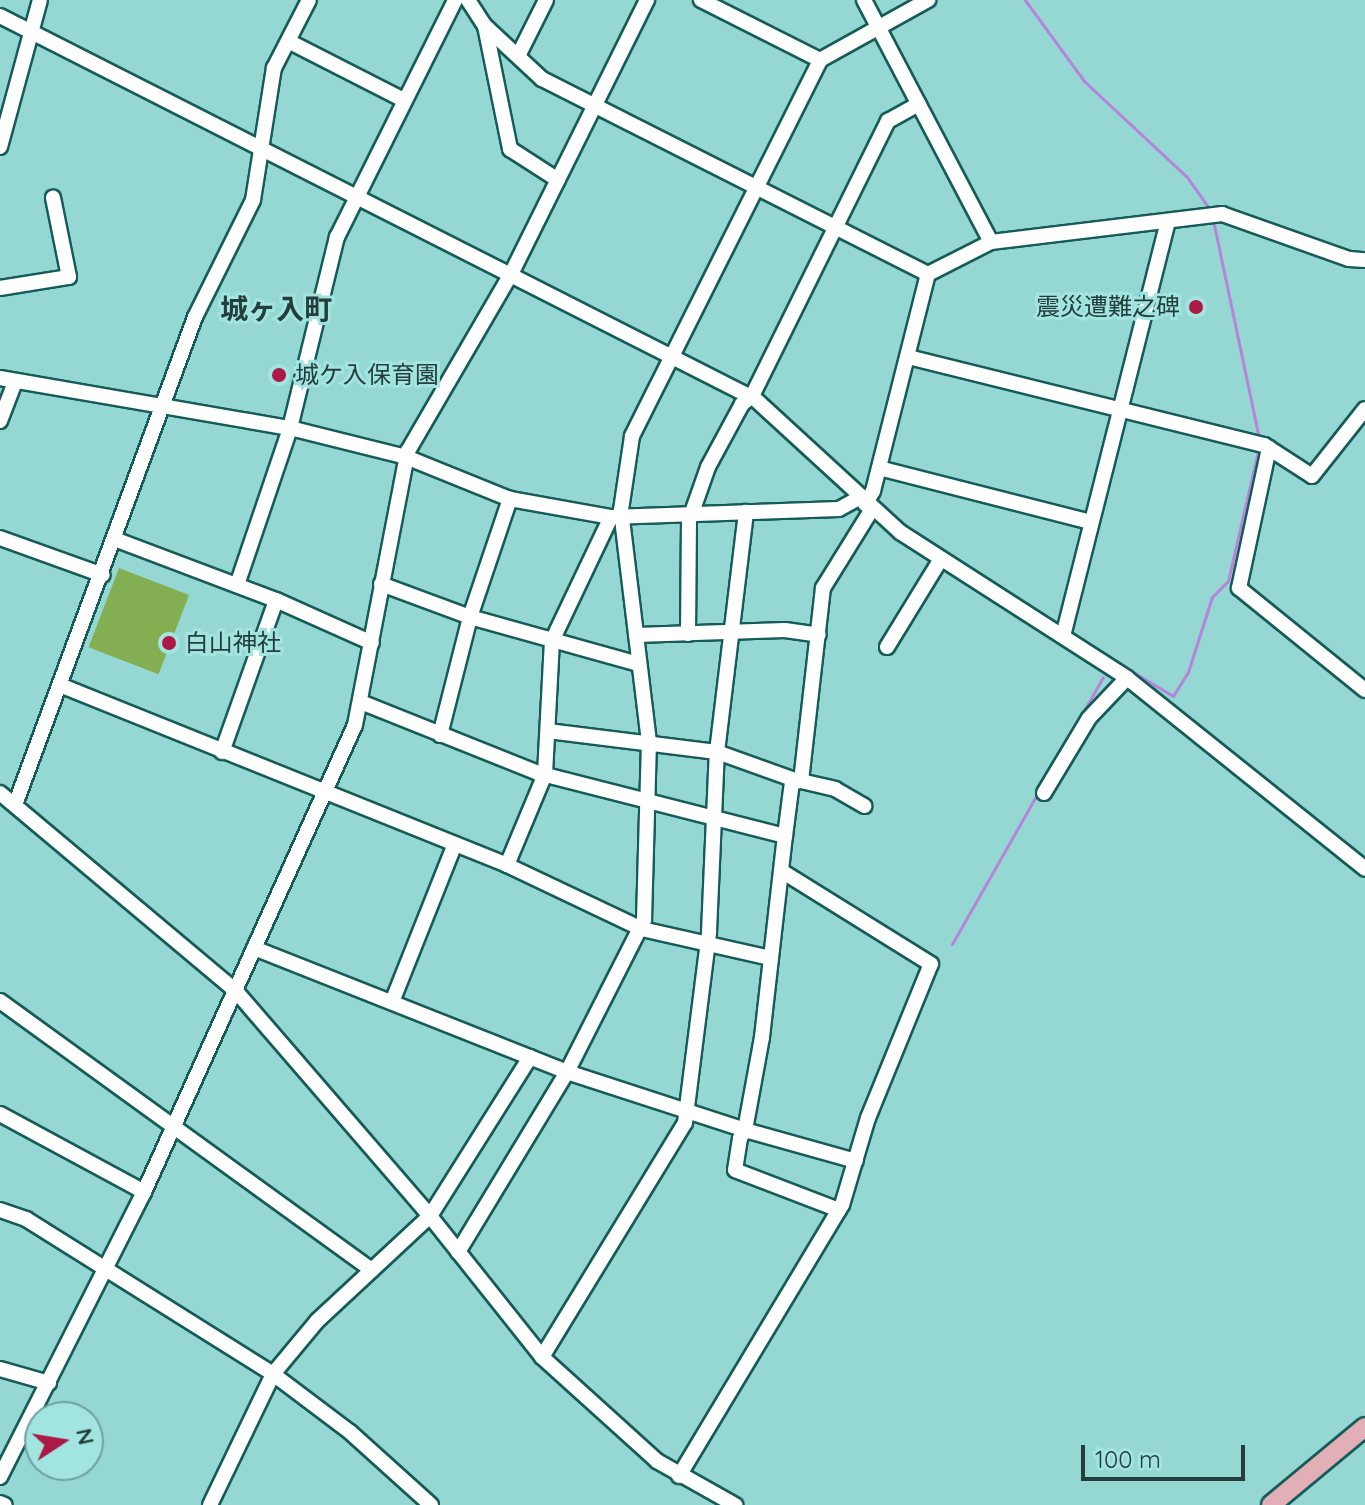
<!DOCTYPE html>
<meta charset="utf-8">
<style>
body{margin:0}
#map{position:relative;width:1365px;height:1505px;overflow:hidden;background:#95d7d2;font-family:Quicksand,"Noto Sans JP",sans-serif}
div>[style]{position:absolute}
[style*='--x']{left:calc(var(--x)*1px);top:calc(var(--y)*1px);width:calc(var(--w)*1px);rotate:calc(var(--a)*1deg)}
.green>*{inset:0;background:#83af52;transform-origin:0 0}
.stream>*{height:3px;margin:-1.5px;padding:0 1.5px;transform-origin:1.5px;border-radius:1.5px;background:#b684da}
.roads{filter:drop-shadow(2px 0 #155c58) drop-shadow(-2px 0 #155c58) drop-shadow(0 2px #155c58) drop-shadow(0 -2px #155c58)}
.minor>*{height:14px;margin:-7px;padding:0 7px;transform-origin:7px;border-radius:7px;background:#fff}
.major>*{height:18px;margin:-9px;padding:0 9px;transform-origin:9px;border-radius:9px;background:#e3afb7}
.dots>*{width:22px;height:22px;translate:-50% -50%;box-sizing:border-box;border:4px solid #a2e4df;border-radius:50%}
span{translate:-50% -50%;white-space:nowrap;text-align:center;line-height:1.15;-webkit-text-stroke:6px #a2e4df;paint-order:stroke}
.poi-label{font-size:24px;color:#233e3c}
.right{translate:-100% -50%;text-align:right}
.left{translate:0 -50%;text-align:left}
.quarter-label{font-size:28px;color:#233e3c;font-weight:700}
.north{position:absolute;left:24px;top:1401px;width:80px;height:80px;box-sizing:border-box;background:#a2e4df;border:2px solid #6fa29e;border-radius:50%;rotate:78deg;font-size:22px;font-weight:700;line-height:32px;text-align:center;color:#233e3c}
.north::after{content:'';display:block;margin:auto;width:28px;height:36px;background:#ac1947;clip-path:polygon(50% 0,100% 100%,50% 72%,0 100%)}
.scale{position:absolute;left:1081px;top:1445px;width:164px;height:36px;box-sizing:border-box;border:4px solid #233e3c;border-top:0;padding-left:10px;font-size:24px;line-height:28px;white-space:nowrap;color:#233e3c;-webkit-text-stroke:6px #a2e4df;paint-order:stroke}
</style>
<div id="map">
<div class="green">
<i style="left:119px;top:568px;width:75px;height:85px;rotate:21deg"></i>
</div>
<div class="stream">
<i style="--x:1025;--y:0;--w:100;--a:53.9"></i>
<i style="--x:1084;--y:81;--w:141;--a:43"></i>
<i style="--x:1187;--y:177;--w:39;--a:55"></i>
<i style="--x:1213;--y:220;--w:224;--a:78.1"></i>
<i style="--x:1113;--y:660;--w:70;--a:31"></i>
<i style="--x:1173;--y:696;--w:28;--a:-58"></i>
<i style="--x:1188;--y:672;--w:79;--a:-72.3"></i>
<i style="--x:1212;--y:597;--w:23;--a:-45"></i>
<i style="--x:1228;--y:581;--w:138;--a:-77"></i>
<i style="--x:1064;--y:746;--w:79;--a:-60.5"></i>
<i style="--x:952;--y:944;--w:176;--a:-60.4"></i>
</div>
<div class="roads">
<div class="minor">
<i style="--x:468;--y:0;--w:31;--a:57"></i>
<i style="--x:485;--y:26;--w:78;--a:42.9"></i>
<i style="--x:542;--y:79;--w:432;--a:26.8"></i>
<i style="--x:701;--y:0;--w:133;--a:26.8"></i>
<i style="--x:864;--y:0;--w:273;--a:62.3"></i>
<i style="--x:0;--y:16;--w:847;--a:26.9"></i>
<i style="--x:755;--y:399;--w:197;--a:42.5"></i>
<i style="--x:900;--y:532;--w:270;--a:32.7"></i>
<i style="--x:1127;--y:678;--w:305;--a:38.7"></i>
<i style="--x:485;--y:26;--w:126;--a:78.5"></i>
<i style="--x:510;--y:149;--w:57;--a:32.9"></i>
<i style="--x:290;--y:42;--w:126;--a:27"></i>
<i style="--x:519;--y:54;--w:60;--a:-63.4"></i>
<i style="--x:0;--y:147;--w:152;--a:-74.8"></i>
<i style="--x:0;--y:288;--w:70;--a:-9.1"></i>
<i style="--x:69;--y:277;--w:81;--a:-101.4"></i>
<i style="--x:908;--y:357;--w:367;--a:13.9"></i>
<i style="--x:1264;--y:445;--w:57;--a:32.9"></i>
<i style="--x:1312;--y:476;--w:85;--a:-51.7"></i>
<i style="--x:0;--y:378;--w:294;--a:9.8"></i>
<i style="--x:290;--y:428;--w:120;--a:14"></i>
<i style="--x:406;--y:457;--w:112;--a:22"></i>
<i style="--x:510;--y:499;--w:103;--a:10.1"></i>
<i style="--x:611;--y:517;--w:228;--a:-2"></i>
<i style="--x:839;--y:509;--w:23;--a:-29"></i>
<i style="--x:0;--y:421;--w:42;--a:-69"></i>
<i style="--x:1269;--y:448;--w:143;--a:102.1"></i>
<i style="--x:1239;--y:588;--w:162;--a:39"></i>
<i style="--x:879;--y:468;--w:219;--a:14.3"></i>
<i style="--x:865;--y:504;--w:15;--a:-58"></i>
<i style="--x:873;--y:491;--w:224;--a:-75.8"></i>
<i style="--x:928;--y:274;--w:71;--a:-26.9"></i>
<i style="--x:991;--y:242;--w:233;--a:-6.9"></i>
<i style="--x:1222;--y:214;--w:135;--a:19.5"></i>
<i style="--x:1349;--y:259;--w:16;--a:4"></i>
<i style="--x:0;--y:538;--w:109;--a:19.8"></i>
<i style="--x:117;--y:540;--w:170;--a:20.7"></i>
<i style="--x:276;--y:600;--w:105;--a:24.1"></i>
<i style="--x:381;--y:584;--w:95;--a:20.3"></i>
<i style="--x:470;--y:617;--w:174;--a:15.6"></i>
<i style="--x:237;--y:585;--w:166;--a:-71.3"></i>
<i style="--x:290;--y:428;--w:197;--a:-76.2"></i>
<i style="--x:337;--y:237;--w:265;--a:-63.5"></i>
<i style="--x:688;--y:634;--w:113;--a:-89.5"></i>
<i style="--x:689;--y:521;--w:57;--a:-70.6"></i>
<i style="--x:708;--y:467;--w:72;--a:-61.6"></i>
<i style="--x:742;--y:404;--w:13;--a:-39"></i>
<i style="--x:752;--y:396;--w:307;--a:-63.7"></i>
<i style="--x:888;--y:121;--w:35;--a:-29"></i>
<i style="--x:636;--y:635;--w:149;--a:-1.9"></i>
<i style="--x:785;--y:630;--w:34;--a:8"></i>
<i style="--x:1063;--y:636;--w:425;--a:-75.8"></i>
<i style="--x:887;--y:647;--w:103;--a:-58.5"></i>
<i style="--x:60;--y:685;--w:482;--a:21.9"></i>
<i style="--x:507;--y:865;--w:149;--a:25.4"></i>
<i style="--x:642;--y:929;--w:132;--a:12.7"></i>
<i style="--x:548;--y:731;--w:170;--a:7.1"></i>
<i style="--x:717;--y:752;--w:83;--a:19.7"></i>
<i style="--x:440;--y:735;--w:122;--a:-75.7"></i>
<i style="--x:470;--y:617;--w:125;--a:-71.3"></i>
<i style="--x:222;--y:752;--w:161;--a:-70.4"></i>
<i style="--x:801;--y:781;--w:35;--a:13"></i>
<i style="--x:835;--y:789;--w:34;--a:30"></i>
<i style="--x:0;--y:793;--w:307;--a:40"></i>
<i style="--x:235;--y:990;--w:298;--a:49.2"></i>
<i style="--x:430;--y:1216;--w:180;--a:51.5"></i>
<i style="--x:542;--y:1357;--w:155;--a:42.1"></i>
<i style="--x:657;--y:1461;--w:90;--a:29.4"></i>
<i style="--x:1044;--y:793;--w:87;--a:-59"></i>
<i style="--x:1089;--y:718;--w:55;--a:-46.5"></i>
<i style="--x:15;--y:805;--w:520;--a:-69.75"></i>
<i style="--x:195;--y:317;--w:131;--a:-63.6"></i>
<i style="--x:253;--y:200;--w:134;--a:-81"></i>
<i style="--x:274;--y:68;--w:76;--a:-62.8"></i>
<i style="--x:785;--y:836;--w:54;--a:-82.6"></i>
<i style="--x:792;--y:782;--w:9;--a:-6"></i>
<i style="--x:801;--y:781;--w:194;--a:-83.5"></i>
<i style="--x:823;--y:588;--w:93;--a:-58.2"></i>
<i style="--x:507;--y:865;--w:99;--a:-67.3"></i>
<i style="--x:545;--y:774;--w:133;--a:-87"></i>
<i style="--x:552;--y:641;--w:137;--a:-64.6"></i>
<i style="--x:254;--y:948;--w:337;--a:21.6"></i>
<i style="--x:567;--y:1072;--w:187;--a:18"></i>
<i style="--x:745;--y:1130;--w:95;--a:-79.6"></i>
<i style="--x:762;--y:1037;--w:202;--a:-83.5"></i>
<i style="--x:785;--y:836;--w:255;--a:-165.7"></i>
<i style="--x:538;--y:773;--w:188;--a:-158.2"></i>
<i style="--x:0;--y:1001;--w:459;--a:35.9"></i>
<i style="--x:392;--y:1002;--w:170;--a:-68.3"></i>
<i style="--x:0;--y:1114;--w:164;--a:28.4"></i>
<i style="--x:0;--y:1210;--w:28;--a:19"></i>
<i style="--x:26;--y:1219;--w:292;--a:32.1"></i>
<i style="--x:273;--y:1374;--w:96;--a:37"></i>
<i style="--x:350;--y:1432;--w:109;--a:42"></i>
<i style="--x:839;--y:1210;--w:111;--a:-159"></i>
<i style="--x:735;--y:1170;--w:32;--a:-81"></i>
<i style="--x:740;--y:1138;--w:9;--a:-58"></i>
<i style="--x:745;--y:1130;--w:115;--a:15.6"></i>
<i style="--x:458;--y:1252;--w:210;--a:-58.8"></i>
<i style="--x:567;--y:1072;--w:170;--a:-63.1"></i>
<i style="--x:644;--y:920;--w:178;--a:-88.4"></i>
<i style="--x:649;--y:742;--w:234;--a:-96.9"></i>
<i style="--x:621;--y:510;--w:75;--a:-81.5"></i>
<i style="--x:632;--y:436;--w:420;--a:-63.4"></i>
<i style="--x:820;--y:60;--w:124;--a:-29.1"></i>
<i style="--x:542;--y:1357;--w:274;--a:-58.6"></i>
<i style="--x:685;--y:1123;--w:193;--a:-82.8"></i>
<i style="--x:709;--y:932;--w:180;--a:-87.5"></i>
<i style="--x:717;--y:752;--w:242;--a:-83.1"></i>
<i style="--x:0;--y:1369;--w:51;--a:15.9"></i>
<i style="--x:679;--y:1476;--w:316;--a:-59"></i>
<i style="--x:842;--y:1205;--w:91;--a:-73.4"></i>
<i style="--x:868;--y:1118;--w:166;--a:-67.8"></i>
<i style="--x:931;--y:964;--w:174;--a:-148.1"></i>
<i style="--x:0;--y:1477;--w:319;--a:-63.2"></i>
<i style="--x:144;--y:1192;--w:512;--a:-65.69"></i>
<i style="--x:355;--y:725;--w:279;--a:-79.1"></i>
<i style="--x:408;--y:451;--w:207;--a:-59.8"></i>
<i style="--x:512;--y:272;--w:304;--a:-63.6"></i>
<i style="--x:0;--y:1503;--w:5;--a:22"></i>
<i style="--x:210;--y:1505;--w:145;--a:-64.3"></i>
<i style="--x:273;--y:1374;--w:69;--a:-50.3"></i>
<i style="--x:317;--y:1321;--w:154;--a:-42.9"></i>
<i style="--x:430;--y:1216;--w:188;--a:-57.8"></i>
</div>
<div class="major">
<i style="--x:1271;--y:1505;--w:122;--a:-39.7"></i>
</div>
</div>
<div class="dots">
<i style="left:1196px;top:307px;background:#ac1947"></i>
<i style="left:279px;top:375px;background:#ac1947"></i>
<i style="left:169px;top:643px;background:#ac1947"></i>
</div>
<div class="poi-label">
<span class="right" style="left:1180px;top:307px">震災遭難之碑</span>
<span class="left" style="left:295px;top:375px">城ケ入保育園</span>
<span class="left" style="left:185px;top:643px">白山神社</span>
</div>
<div class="quarter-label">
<span style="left:276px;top:309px">城ヶ入町</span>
</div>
<div class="north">N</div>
<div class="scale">100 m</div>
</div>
